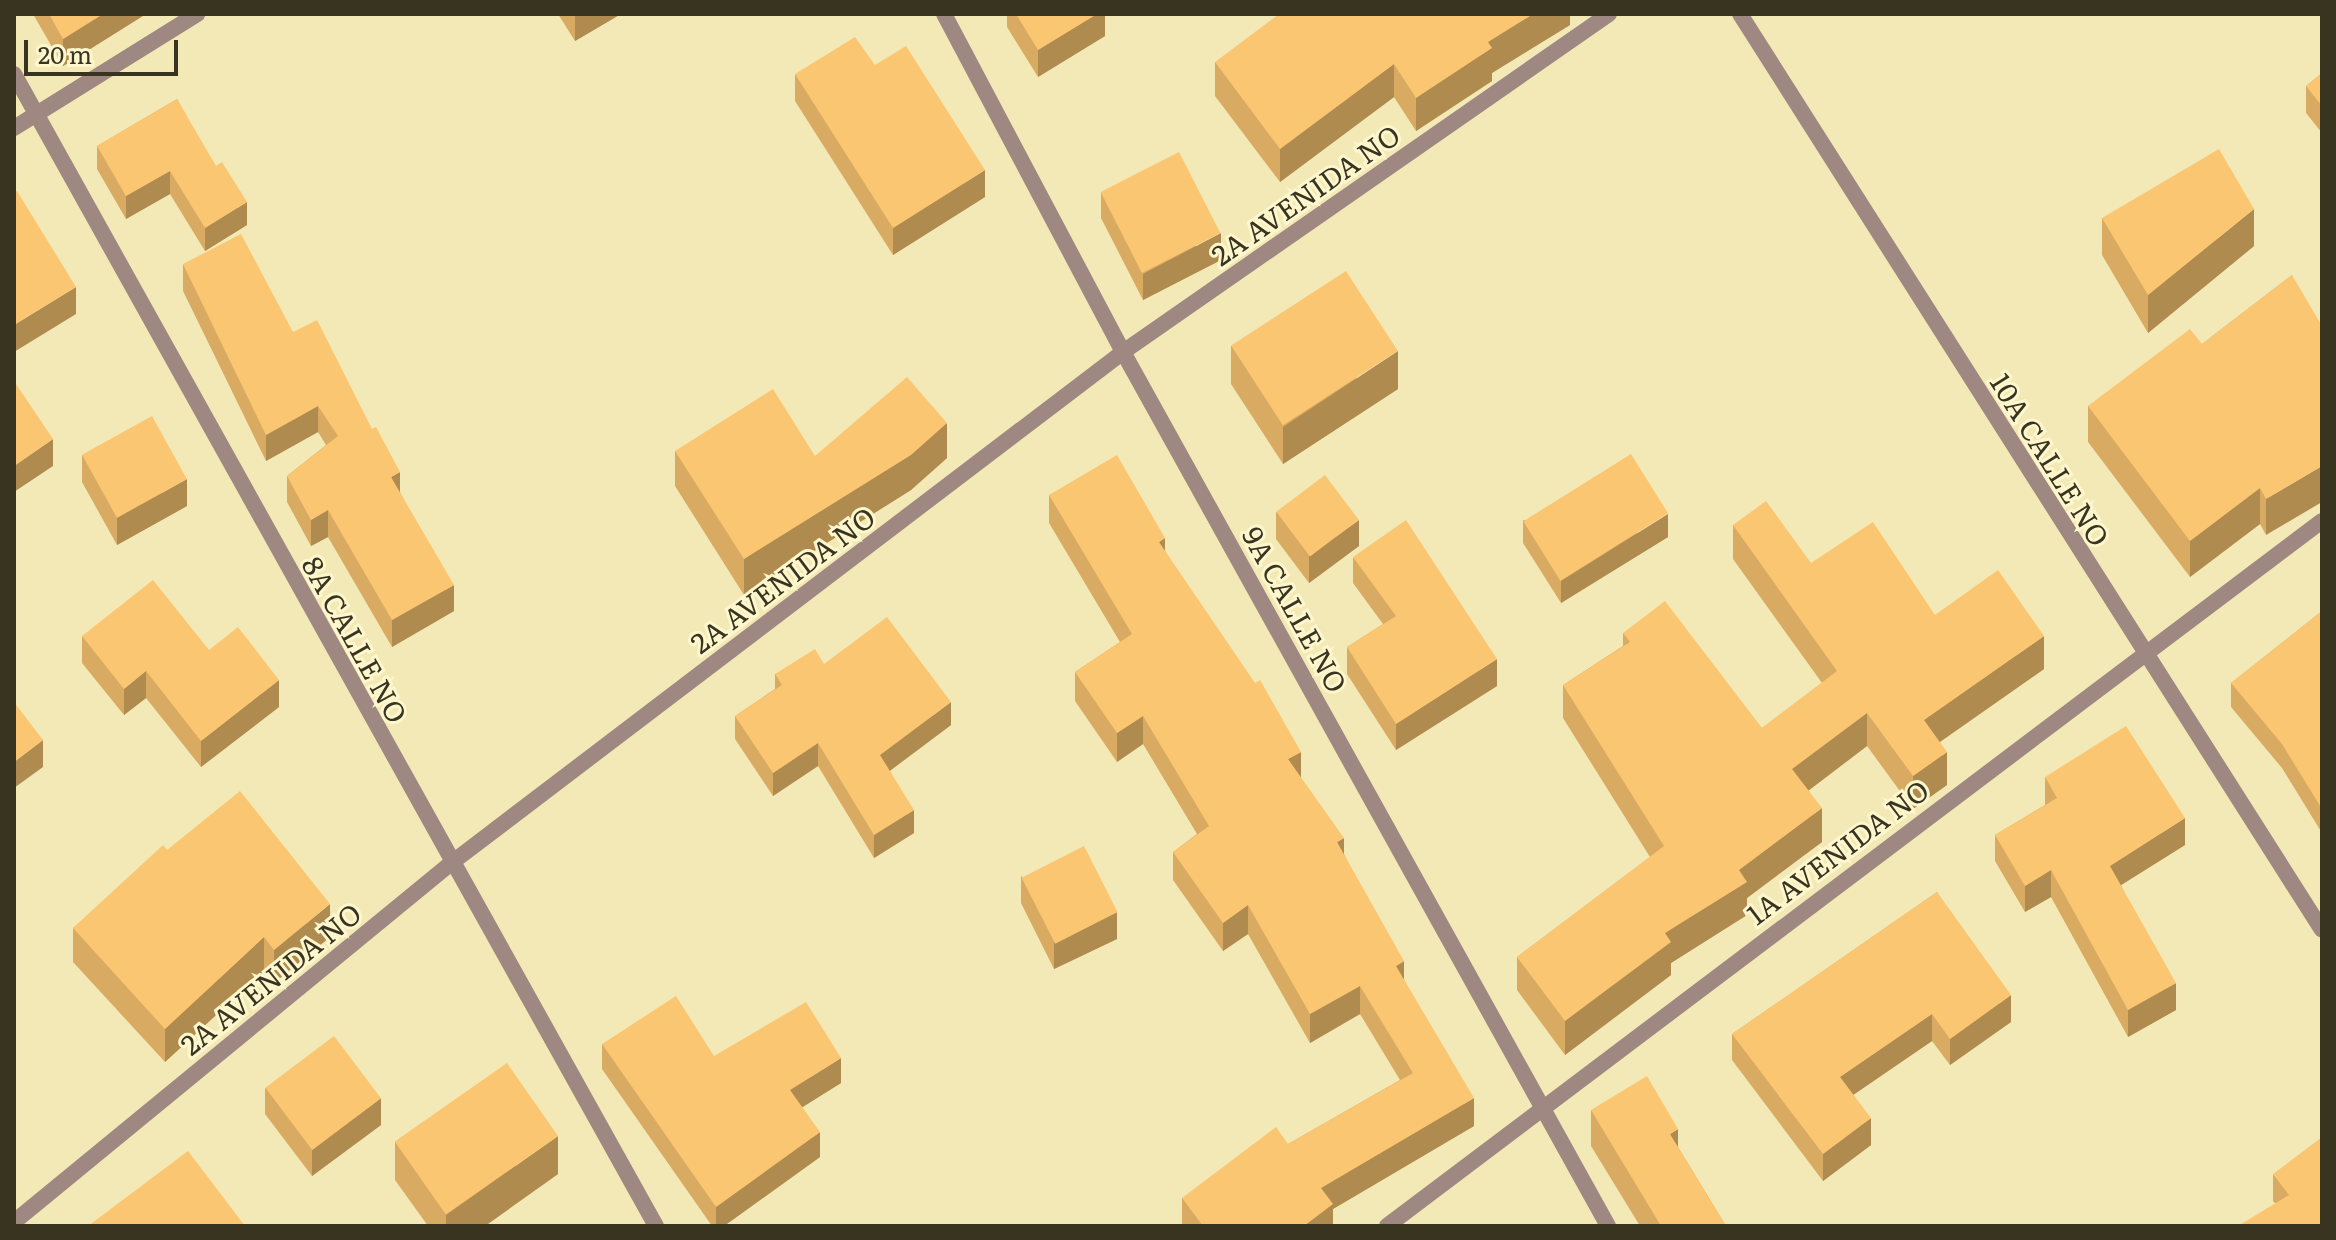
<!DOCTYPE html>
<style>
body{margin:0}
#map{position:relative;width:2336px;height:1240px;overflow:hidden;background:#f3e9b6;font-family:Literata,serif}
div>[style]{position:absolute}
[style*='--x']{left:calc(var(--x)*1px);top:calc(var(--y)*1px);width:calc(var(--w)*1px);rotate:calc(var(--a)*1deg)}
.minor>*{height:16px;margin:-8px;padding:0 8px;transform-origin:8px;border-radius:8px;background:#9e8881}
.wall>*{inset:0;background:#d8aa62}
.shaded-wall>*{inset:0;background:#b08b50}
.building>*{inset:0;background:#fbc672;transform-origin:0 0}
span{translate:-50% -50%;white-space:nowrap;text-align:center;line-height:1.15;-webkit-text-stroke:6px #fef6cd;paint-order:stroke}
.street-label{font-size:28px;color:#383420}
.frame{position:absolute;inset:0;border:16px solid #383420;pointer-events:none}
.scale{position:absolute;left:24px;top:40px;width:154px;height:36px;box-sizing:border-box;border:4px solid #383420;border-top:0;padding-left:10px;font-size:24px;line-height:28px;white-space:nowrap;color:#383420;-webkit-text-stroke:6px #fef6cd;paint-order:stroke}
</style>
<div id="map">
<div class="minor">
<i style="--x:944;--y:14;--w:382;--a:62.1"></i>
<i style="--x:1123;--y:352;--w:1000;--a:60.97"></i>
<i style="--x:1740;--y:14;--w:1085;--a:57.57"></i>
<i style="--x:14;--y:74;--w:1319;--a:60.87"></i>
<i style="--x:14;--y:128;--w:216;--a:-31.9"></i>
<i style="--x:14;--y:1222;--w:564;--a:-39.39"></i>
<i style="--x:450;--y:864;--w:846;--a:-37.26"></i>
<i style="--x:1123;--y:352;--w:592;--a:-34.82"></i>
<i style="--x:1387;--y:1226;--w:1171;--a:-37.02"></i>
</div>
<div class="wall">
<i style="clip-path:polygon(33px 14px,146px 14px,63px 66px)"></i>
<i style="clip-path:polygon(558px 14px,621px 14px,575px 41px)"></i>
<i style="clip-path:polygon(1007px 14px,1105px 14px,1105px 36px,1038px 77px,1007px 27px)"></i>
<i style="clip-path:polygon(1570px 14px,1570px 25px,1492px 73px,1492px 81px,1416px 131px,1394px 97px,1280px 182px,1215px 96px,1215px 62px)"></i>
<i style="clip-path:polygon(2322px 73px,2322px 133px,2306px 113px,2306px 86px)"></i>
<i style="clip-path:polygon(795px 74px,985px 197px,893px 255px,795px 101px)"></i>
<i style="clip-path:polygon(177px 99px,247px 225px,205px 251px,170px 194px,126px 219px,97px 169px,97px 146px)"></i>
<i style="clip-path:polygon(1101px 192px,1221px 260px,1143px 300px,1101px 218px)"></i>
<i style="clip-path:polygon(2102px 218px,2254px 246px,2148px 333px,2102px 255px)"></i>
<i style="clip-path:polygon(183px 264px,293px 332px,400px 492px,454px 611px,392px 647px,328px 537px,311px 546px,287px 502px,287px 476px,326px 445px,318px 432px,266px 461px,183px 291px)"></i>
<i style="clip-path:polygon(2292px 275px,2266px 535px,2260px 524px,2190px 577px,2088px 442px,2088px 406px,2202px 344px)"></i>
<i style="clip-path:polygon(1231px 346px,1398px 389px,1283px 464px,1231px 384px)"></i>
<i style="clip-path:polygon(675px 451px,815px 456px,947px 458px,911px 490px,744px 595px,675px 486px)"></i>
<i style="clip-path:polygon(82px 455px,187px 506px,117px 545px,82px 482px)"></i>
<i style="clip-path:polygon(1049px 495px,1165px 551px,1301px 778px,1344px 854px,1474px 1126px,1333px 1209px,1333px 1226px,1182px 1226px,1182px 1198px,1288px 1144px,1400px 1080px,1360px 1014px,1310px 1043px,1248px 934px,1223px 951px,1173px 880px,1173px 852px,1197px 834px,1143px 744px,1117px 762px,1075px 701px,1075px 672px,1120px 642px,1049px 523px)"></i>
<i style="clip-path:polygon(1276px 512px,1359px 546px,1309px 583px,1276px 539px)"></i>
<i style="clip-path:polygon(1523px 520px,1668px 537px,1561px 603px,1523px 543px)"></i>
<i style="clip-path:polygon(1733px 525px,1811px 563px,1935px 615px,2044px 669px,1940px 742px,1947px 785px,1913px 809px,1867px 746px,1808px 791px,1822px 842px,1747px 898px,1747px 915px,1671px 963px,1671px 975px,1565px 1055px,1517px 990px,1517px 957px,1650px 857px,1563px 718px,1563px 685px,1623px 646px,1623px 633px,1762px 728px,1822px 683px,1733px 559px)"></i>
<i style="clip-path:polygon(1353px 557px,1497px 686px,1396px 750px,1347px 674px,1347px 647px,1383px 624px,1353px 583px)"></i>
<i style="clip-path:polygon(2322px 611px,2322px 833px,2282px 768px,2231px 707px,2231px 683px)"></i>
<i style="clip-path:polygon(82px 636px,209px 650px,279px 707px,201px 767px,146px 698px,124px 715px,82px 663px)"></i>
<i style="clip-path:polygon(824px 664px,951px 725px,890px 771px,914px 833px,874px 858px,818px 766px,773px 796px,735px 739px,735px 716px,775px 689px,775px 674px)"></i>
<i style="clip-path:polygon(2045px 777px,2185px 845px,2121px 885px,2176px 1010px,2128px 1037px,2051px 897px,2025px 912px,1995px 861px,1995px 835px,2045px 805px)"></i>
<i style="clip-path:polygon(167px 850px,330px 937px,274px 983px,264px 971px,165px 1062px,73px 962px,73px 928px)"></i>
<i style="clip-path:polygon(1021px 876px,1117px 939px,1054px 969px,1021px 903px)"></i>
<i style="clip-path:polygon(1937px 892px,2011px 1022px,1950px 1065px,1932px 1041px,1853px 1095px,1871px 1145px,1823px 1181px,1732px 1060px,1732px 1034px)"></i>
<i style="clip-path:polygon(602px 1044px,714px 1056px,841px 1083px,802px 1107px,820px 1157px,724px 1226px,712px 1226px,602px 1069px)"></i>
<i style="clip-path:polygon(265px 1088px,381px 1125px,312px 1176px,265px 1114px)"></i>
<i style="clip-path:polygon(1591px 1110px,1678px 1147px,1726px 1226px,1640px 1226px,1591px 1146px)"></i>
<i style="clip-path:polygon(395px 1142px,558px 1174px,485px 1226px,428px 1226px,395px 1180px)"></i>
<i style="clip-path:polygon(2273px 1174px,2322px 1226px,2275px 1203px,2273px 1201px)"></i>
</div>
<div class="shaded-wall">
<i style="clip-path:polygon(103px 14px,146px 14px,63px 66px,63px 39px)"></i>
<i style="clip-path:polygon(576px 14px,621px 14px,575px 41px,575px 15px)"></i>
<i style="clip-path:polygon(1097px 14px,1105px 14px,1105px 36px,1038px 77px,1038px 50px)"></i>
<i style="clip-path:polygon(1533px 14px,1570px 14px,1570px 25px,1492px 73px,1492px 81px,1416px 131px,1416px 98px,1488px 42px)"></i>
<i style="clip-path:polygon(1394px 64px,1394px 97px,1280px 182px,1280px 149px)"></i>
<i style="clip-path:polygon(985px 170px,985px 197px,893px 255px,893px 228px)"></i>
<i style="clip-path:polygon(170px 171px,170px 194px,126px 219px,126px 196px)"></i>
<i style="clip-path:polygon(247px 202px,247px 225px,205px 251px,205px 228px)"></i>
<i style="clip-path:polygon(2254px 209px,2254px 246px,2148px 333px,2148px 295px)"></i>
<i style="clip-path:polygon(1221px 233px,1221px 260px,1143px 300px,1143px 274px)"></i>
<i style="clip-path:polygon(76px 287px,76px 314px,14px 352px,14px 325px)"></i>
<i style="clip-path:polygon(1398px 351px,1398px 389px,1283px 464px,1283px 427px)"></i>
<i style="clip-path:polygon(318px 406px,318px 432px,266px 461px,266px 435px)"></i>
<i style="clip-path:polygon(947px 423px,947px 458px,911px 490px,744px 595px,744px 559px)"></i>
<i style="clip-path:polygon(53px 439px,53px 466px,14px 492px,14px 466px)"></i>
<i style="clip-path:polygon(2322px 466px,2322px 502px,2266px 535px,2266px 499px)"></i>
<i style="clip-path:polygon(400px 472px,400px 499px,391px 477px)"></i>
<i style="clip-path:polygon(187px 479px,187px 506px,117px 545px,117px 518px)"></i>
<i style="clip-path:polygon(2260px 488px,2260px 524px,2190px 577px,2190px 541px)"></i>
<i style="clip-path:polygon(328px 510px,328px 537px,311px 546px,311px 520px)"></i>
<i style="clip-path:polygon(1668px 514px,1668px 537px,1561px 603px,1561px 581px)"></i>
<i style="clip-path:polygon(1359px 520px,1359px 546px,1309px 583px,1309px 556px)"></i>
<i style="clip-path:polygon(1165px 538px,1165px 566px,1159px 542px)"></i>
<i style="clip-path:polygon(454px 585px,454px 611px,392px 647px,392px 620px)"></i>
<i style="clip-path:polygon(2044px 636px,2044px 669px,1924px 753px,1924px 720px)"></i>
<i style="clip-path:polygon(1497px 659px,1497px 686px,1396px 750px,1396px 724px)"></i>
<i style="clip-path:polygon(146px 671px,146px 698px,124px 715px,124px 689px)"></i>
<i style="clip-path:polygon(279px 680px,279px 707px,201px 767px,201px 741px)"></i>
<i style="clip-path:polygon(951px 702px,951px 725px,880px 778px,880px 755px)"></i>
<i style="clip-path:polygon(1867px 713px,1867px 746px,1792px 803px,1792px 769px)"></i>
<i style="clip-path:polygon(1143px 716px,1143px 744px,1117px 762px,1117px 733px)"></i>
<i style="clip-path:polygon(43px 740px,43px 767px,14px 788px,14px 762px)"></i>
<i style="clip-path:polygon(818px 743px,818px 766px,773px 796px,773px 773px)"></i>
<i style="clip-path:polygon(1301px 752px,1301px 780px,1288px 759px)"></i>
<i style="clip-path:polygon(1947px 752px,1947px 785px,1913px 809px,1913px 776px)"></i>
<i style="clip-path:polygon(1822px 808px,1822px 842px,1747px 898px,1747px 915px,1671px 963px,1671px 975px,1565px 1055px,1565px 1021px,1665px 933px,1739px 870px)"></i>
<i style="clip-path:polygon(914px 810px,914px 833px,874px 858px,874px 835px)"></i>
<i style="clip-path:polygon(2185px 818px,2185px 845px,2110px 892px,2110px 866px)"></i>
<i style="clip-path:polygon(1344px 838px,1344px 866px,1337px 842px)"></i>
<i style="clip-path:polygon(2051px 870px,2051px 897px,2025px 912px,2025px 886px)"></i>
<i style="clip-path:polygon(330px 904px,330px 937px,274px 983px,274px 950px)"></i>
<i style="clip-path:polygon(1248px 905px,1248px 934px,1223px 951px,1223px 923px)"></i>
<i style="clip-path:polygon(1117px 912px,1117px 939px,1054px 969px,1054px 942px)"></i>
<i style="clip-path:polygon(264px 937px,264px 971px,165px 1062px,165px 1029px)"></i>
<i style="clip-path:polygon(1404px 961px,1404px 990px,1396px 966px)"></i>
<i style="clip-path:polygon(2176px 983px,2176px 1010px,2128px 1037px,2128px 1010px)"></i>
<i style="clip-path:polygon(1360px 986px,1360px 1014px,1310px 1043px,1310px 1014px)"></i>
<i style="clip-path:polygon(2011px 995px,2011px 1022px,1950px 1065px,1950px 1039px)"></i>
<i style="clip-path:polygon(1932px 1014px,1932px 1041px,1840px 1104px,1840px 1077px)"></i>
<i style="clip-path:polygon(841px 1058px,841px 1083px,790px 1115px,790px 1090px)"></i>
<i style="clip-path:polygon(381px 1098px,381px 1125px,312px 1176px,312px 1150px)"></i>
<i style="clip-path:polygon(1474px 1098px,1474px 1126px,1333px 1209px,1333px 1226px,1304px 1226px,1321px 1188px)"></i>
<i style="clip-path:polygon(1871px 1118px,1871px 1145px,1823px 1181px,1823px 1154px)"></i>
<i style="clip-path:polygon(1678px 1129px,1678px 1164px,1670px 1134px)"></i>
<i style="clip-path:polygon(820px 1132px,820px 1157px,724px 1226px,716px 1226px,716px 1207px)"></i>
<i style="clip-path:polygon(558px 1136px,558px 1174px,485px 1226px,446px 1226px,446px 1215px)"></i>
</div>
<div class="building">
<i style="clip-path:polygon(49px 14px,103px 14px,63px 39px)"></i>
<i style="clip-path:polygon(1016px 14px,1097px 14px,1038px 50px)"></i>
<i style="clip-path:polygon(1279px 14px,1533px 14px,1488px 42px,1492px 48px,1416px 98px,1394px 64px,1280px 149px,1215px 62px)"></i>
<i style="clip-path:polygon(855px 37px,875px 65px,906px 46px,985px 170px,893px 228px,795px 74px)"></i>
<i style="clip-path:polygon(2322px 73px,2322px 106px,2306px 86px)"></i>
<i style="clip-path:polygon(177px 99px,216px 166px,222px 162px,247px 202px,205px 228px,170px 171px,126px 196px,97px 146px)"></i>
<i style="clip-path:polygon(2219px 149px,2254px 209px,2148px 295px,2102px 218px)"></i>
<i style="left:1179px;top:152px;width:91px;height:88px;rotate:63deg"></i>
<i style="clip-path:polygon(17px 191px,76px 287px,14px 325px,14px 193px)"></i>
<i style="clip-path:polygon(241px 234px,293px 332px,317px 320px,372px 429px,376px 427px,400px 472px,391px 477px,454px 585px,392px 620px,328px 510px,311px 520px,287px 476px,338px 436px,318px 406px,266px 435px,183px 264px)"></i>
<i style="left:1346px;top:271px;width:95px;height:137px;rotate:57deg"></i>
<i style="clip-path:polygon(2292px 275px,2322px 326px,2322px 466px,2266px 499px,2260px 488px,2190px 541px,2088px 406px,2190px 329px,2202px 344px)"></i>
<i style="clip-path:polygon(907px 377px,947px 423px,911px 455px,744px 559px,675px 451px,773px 389px,815px 456px)"></i>
<i style="clip-path:polygon(14px 381px,53px 439px,14px 466px)"></i>
<i style="left:152px;top:416px;width:72px;height:80px;rotate:61deg"></i>
<i style="left:1631px;top:454px;width:70px;height:127px;rotate:58deg"></i>
<i style="clip-path:polygon(1117px 455px,1165px 538px,1159px 542px,1255px 683px,1260px 680px,1301px 752px,1288px 759px,1344px 838px,1337px 842px,1404px 961px,1396px 966px,1474px 1098px,1321px 1188px,1333px 1204px,1304px 1226px,1203px 1226px,1182px 1198px,1276px 1127px,1288px 1144px,1413px 1073px,1360px 986px,1310px 1014px,1248px 905px,1223px 923px,1173px 852px,1209px 826px,1143px 716px,1117px 733px,1075px 672px,1132px 634px,1049px 495px)"></i>
<i style="left:1325px;top:475px;width:56px;height:61px;rotate:53deg"></i>
<i style="clip-path:polygon(1766px 501px,1811px 563px,1873px 522px,1935px 615px,1998px 570px,2044px 636px,1924px 720px,1947px 752px,1913px 776px,1867px 713px,1792px 769px,1822px 808px,1739px 870px,1747px 882px,1665px 933px,1671px 942px,1565px 1021px,1517px 957px,1664px 846px,1563px 685px,1630px 642px,1623px 633px,1665px 601px,1762px 728px,1837px 671px,1733px 525px)"></i>
<i style="clip-path:polygon(1406px 520px,1497px 659px,1396px 724px,1347px 647px,1396px 616px,1353px 557px)"></i>
<i style="clip-path:polygon(153px 580px,209px 650px,238px 627px,279px 680px,201px 741px,146px 671px,124px 689px,82px 636px)"></i>
<i style="clip-path:polygon(2322px 611px,2322px 809px,2282px 744px,2231px 683px)"></i>
<i style="clip-path:polygon(887px 617px,951px 702px,880px 755px,914px 810px,874px 835px,818px 743px,773px 773px,735px 716px,782px 685px,775px 674px,815px 649px,824px 664px)"></i>
<i style="clip-path:polygon(14px 702px,43px 740px,14px 762px)"></i>
<i style="clip-path:polygon(2126px 726px,2185px 818px,2110px 866px,2176px 983px,2128px 1010px,2051px 870px,2025px 886px,1995px 835px,2057px 798px,2045px 777px)"></i>
<i style="clip-path:polygon(240px 791px,330px 904px,274px 950px,264px 937px,165px 1029px,73px 928px,163px 845px,167px 850px)"></i>
<i style="left:1084px;top:846px;width:74px;height:70px;rotate:63deg"></i>
<i style="clip-path:polygon(1937px 892px,2011px 995px,1950px 1039px,1932px 1014px,1840px 1077px,1871px 1118px,1823px 1154px,1732px 1034px)"></i>
<i style="clip-path:polygon(676px 996px,714px 1056px,806px 1002px,841px 1058px,790px 1090px,820px 1132px,716px 1207px,602px 1044px)"></i>
<i style="left:334px;top:1036px;width:78px;height:86px;rotate:53deg"></i>
<i style="left:507px;top:1063px;width:89px;height:137px;rotate:55deg"></i>
<i style="clip-path:polygon(1647px 1076px,1678px 1129px,1670px 1134px,1726px 1226px,1661px 1226px,1591px 1110px)"></i>
<i style="clip-path:polygon(2322px 1137px,2322px 1226px,2238px 1226px,2289px 1195px,2273px 1174px)"></i>
<i style="clip-path:polygon(188px 1151px,245px 1226px,88px 1226px)"></i>
</div>
<div class="street-label">
<span style="left:1305px;top:194px;rotate:-35deg">2A AVENIDA NO</span>
<span style="left:2051px;top:459px;rotate:58deg">10A CALLE NO</span>
<span style="left:782px;top:579px;rotate:-37deg">2A AVENIDA NO</span>
<span style="left:1296px;top:609px;rotate:61deg">9A CALLE NO</span>
<span style="left:356px;top:639px;rotate:61deg">8A CALLE NO</span>
<span style="left:1837px;top:851px;rotate:-37deg">1A AVENIDA NO</span>
<span style="left:270px;top:978px;rotate:-39deg">2A AVENIDA NO</span>
</div>
<div class="frame"></div>
<div class="scale">20 m</div>
</div>
